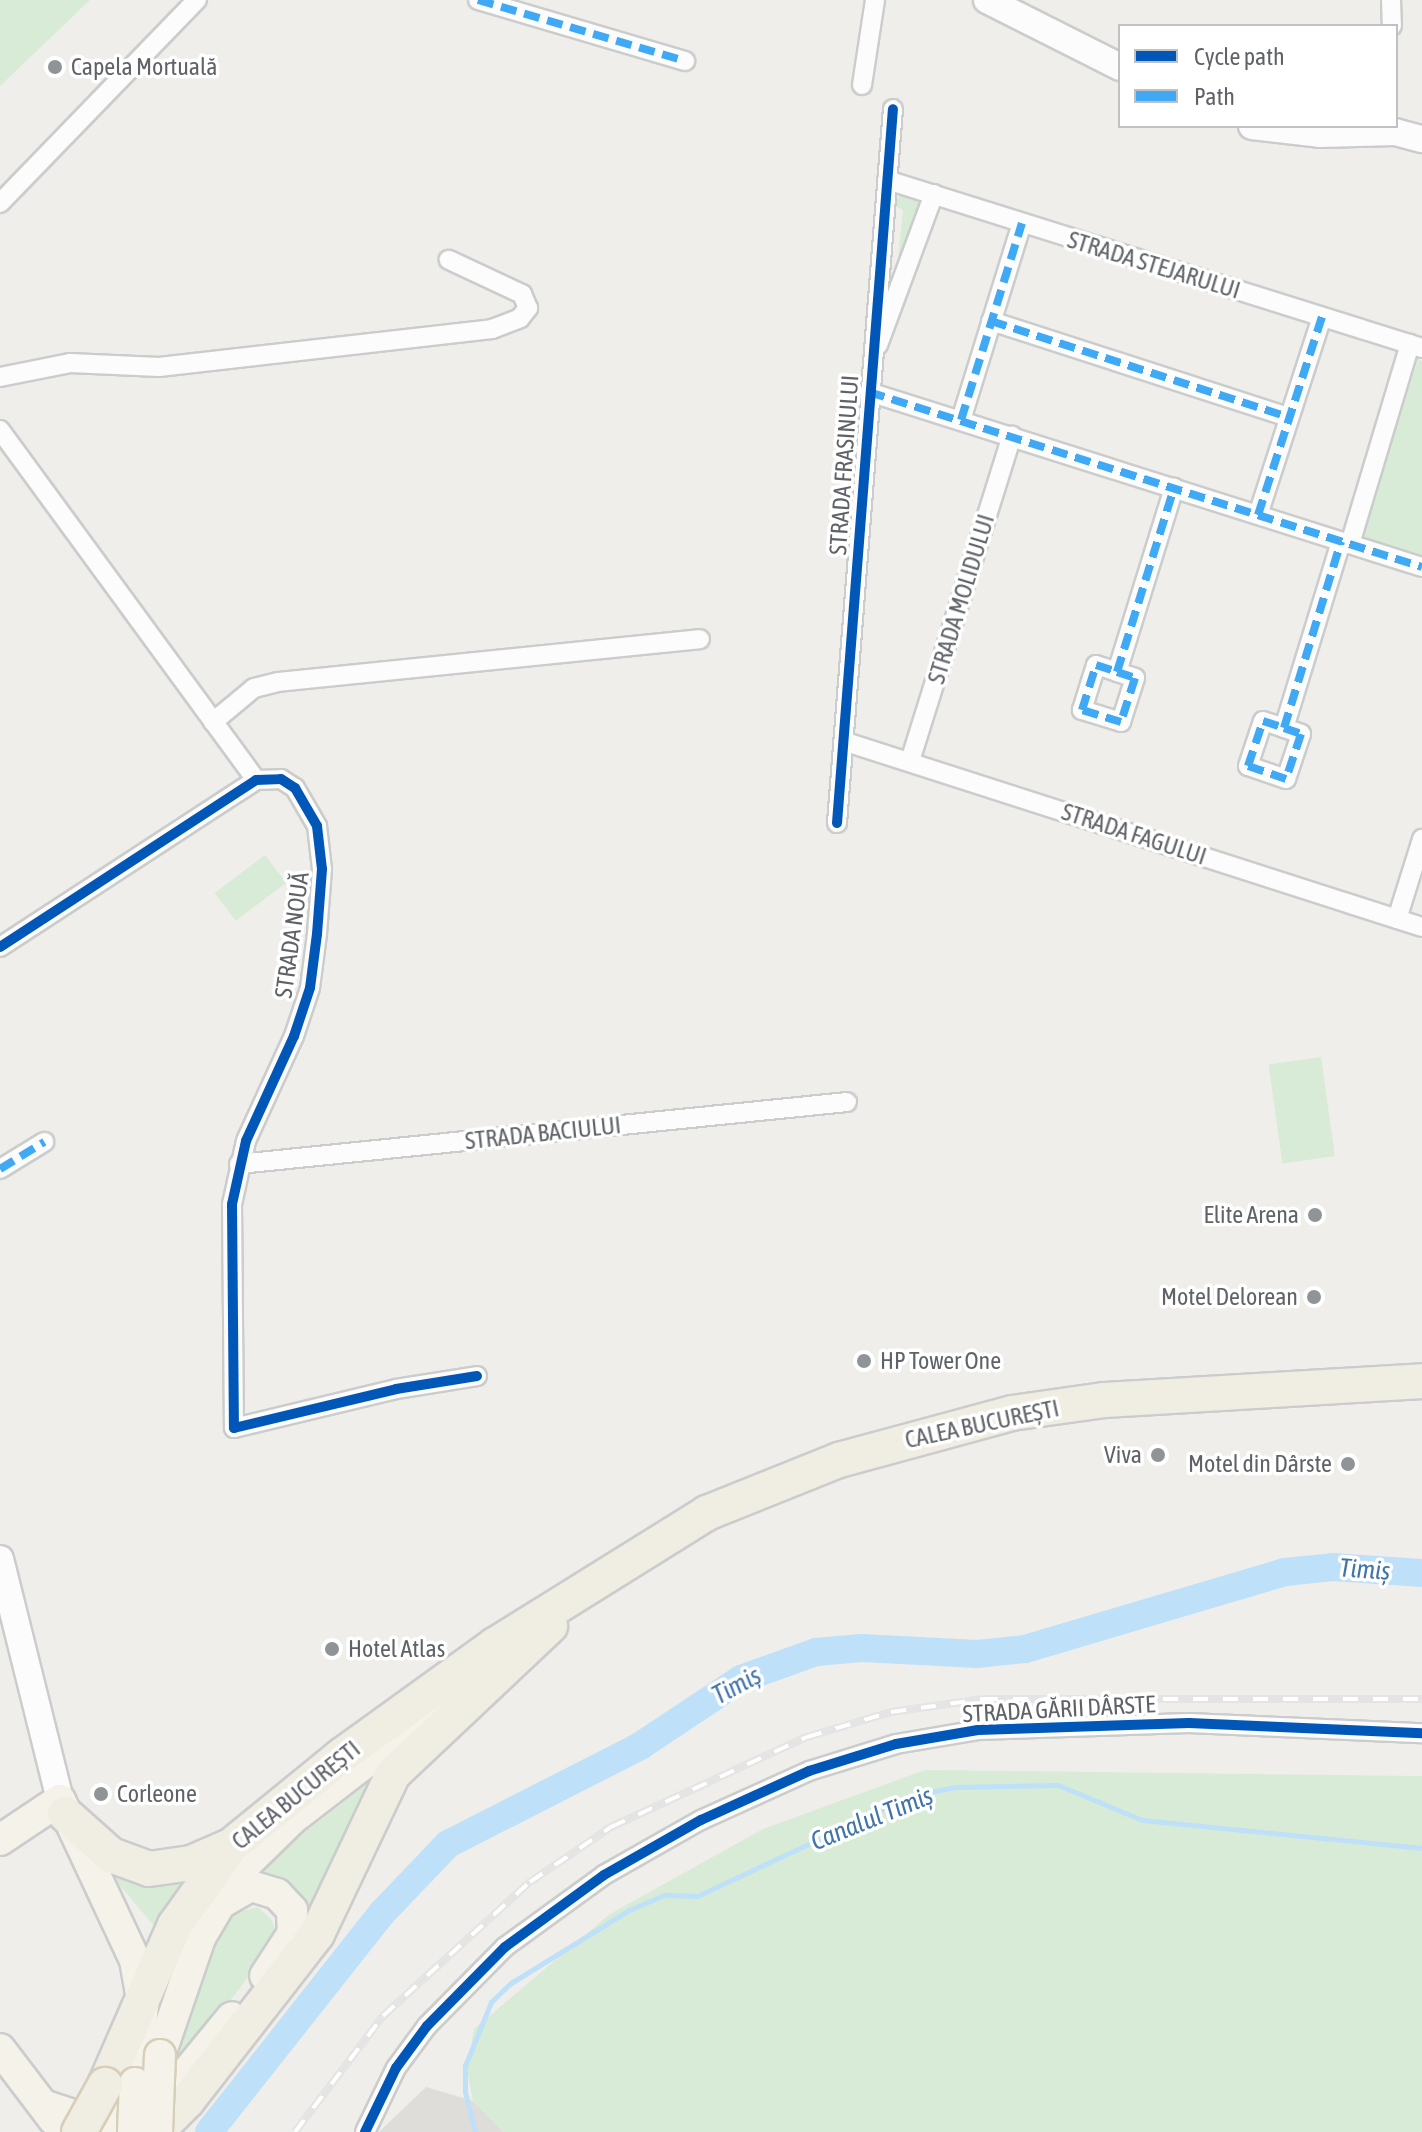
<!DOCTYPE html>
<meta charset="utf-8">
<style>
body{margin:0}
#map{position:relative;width:1422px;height:2132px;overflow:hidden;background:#efeeea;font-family:"Asap Condensed",sans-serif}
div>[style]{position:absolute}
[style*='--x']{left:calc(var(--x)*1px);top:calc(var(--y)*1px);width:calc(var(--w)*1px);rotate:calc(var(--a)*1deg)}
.industrial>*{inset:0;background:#dfddda}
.green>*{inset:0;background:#d8ebd6;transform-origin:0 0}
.stream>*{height:5px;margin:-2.5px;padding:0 2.5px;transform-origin:2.5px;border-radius:2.5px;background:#bfe0f9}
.river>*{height:28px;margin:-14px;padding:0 14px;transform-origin:14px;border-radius:14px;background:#bfe0f9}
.roads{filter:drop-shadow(2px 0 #cbcccc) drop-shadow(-2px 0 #cbcccc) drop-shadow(0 2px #cbcccc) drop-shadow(0 -2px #cbcccc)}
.street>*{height:18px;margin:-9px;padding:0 9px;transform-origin:9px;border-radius:9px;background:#fdfcfc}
.secondary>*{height:26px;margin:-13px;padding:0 13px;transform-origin:13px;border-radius:13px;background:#fdfcfc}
.primary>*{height:30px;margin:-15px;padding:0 15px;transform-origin:15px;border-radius:15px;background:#f4f2e9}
.highway>*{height:34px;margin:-17px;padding:0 17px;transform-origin:17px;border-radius:17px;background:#f0ede3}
.rail>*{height:8px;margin-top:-4px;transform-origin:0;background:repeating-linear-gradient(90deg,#fff 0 15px,#e4e4e4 0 30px);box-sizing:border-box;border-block:2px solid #e4e4e4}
.bridges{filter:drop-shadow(2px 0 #d7ceb8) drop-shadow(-2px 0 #d7ceb8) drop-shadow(0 2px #d7ceb8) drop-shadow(0 -2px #d7ceb8)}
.primary-bridge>*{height:30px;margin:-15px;padding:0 15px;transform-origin:15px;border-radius:15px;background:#f4f2e9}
.highway-bridge>*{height:34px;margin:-17px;padding:0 17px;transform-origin:17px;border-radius:17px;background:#f0ede3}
.quiet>*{height:8px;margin-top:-4px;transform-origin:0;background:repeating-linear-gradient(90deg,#3fa9f5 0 16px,transparent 0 24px)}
.cycleway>*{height:10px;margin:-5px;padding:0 5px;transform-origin:5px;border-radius:5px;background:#0057b8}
.dots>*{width:22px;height:22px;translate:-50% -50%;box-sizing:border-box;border:4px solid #fff;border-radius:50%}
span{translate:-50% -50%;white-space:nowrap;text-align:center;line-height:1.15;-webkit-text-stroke:7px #fff;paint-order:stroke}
.poi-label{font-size:24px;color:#5f6368}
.left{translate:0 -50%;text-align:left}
.right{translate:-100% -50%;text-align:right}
.street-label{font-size:24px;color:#5f6368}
.water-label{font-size:26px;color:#4174aa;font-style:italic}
.legend{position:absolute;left:1118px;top:24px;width:280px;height:104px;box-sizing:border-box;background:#fff;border:2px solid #bfc1c3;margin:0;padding:10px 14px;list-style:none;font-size:24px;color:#5f6368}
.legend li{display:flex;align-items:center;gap:16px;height:40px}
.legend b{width:40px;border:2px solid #bfc1c3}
</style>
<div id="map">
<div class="industrial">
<i style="clip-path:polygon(426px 2087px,473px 2101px,504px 2132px,379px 2132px)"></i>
</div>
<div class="green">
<i style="clip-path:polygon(0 0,90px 0,0 86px)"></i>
<i style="clip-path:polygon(902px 193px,921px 197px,925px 205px,892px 302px,887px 303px,887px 279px,896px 279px,903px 210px,893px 205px)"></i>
<i style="clip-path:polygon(1418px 359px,1422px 361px,1422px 556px,1362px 537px)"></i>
<i style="left:265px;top:855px;width:35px;height:63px;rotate:53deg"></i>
<i style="left:1321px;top:1057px;width:100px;height:53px;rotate:82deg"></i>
<i style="clip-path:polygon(388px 1768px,316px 1921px,250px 1884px,296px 1839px)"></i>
<i style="clip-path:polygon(925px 1770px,1422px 1776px,1422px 2132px,504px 2132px,473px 2101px,467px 2070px,474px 2029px,610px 1914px,763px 1829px)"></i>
<i style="clip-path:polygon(109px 1873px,194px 1876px,156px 1928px)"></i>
<i style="clip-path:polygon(258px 1907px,272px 1920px,278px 1938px,191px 2052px,181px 2053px,175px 2043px,220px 1928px,238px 1912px)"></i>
</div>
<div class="stream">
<i style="--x:475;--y:2132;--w:41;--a:-104"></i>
<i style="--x:465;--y:2092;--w:26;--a:-90"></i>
<i style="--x:465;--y:2066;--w:69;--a:-67.9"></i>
<i style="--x:491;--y:2002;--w:28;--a:-44"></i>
<i style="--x:511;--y:1983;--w:139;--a:-31.7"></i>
<i style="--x:629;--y:1910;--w:39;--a:-23"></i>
<i style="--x:665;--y:1895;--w:32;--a:2"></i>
<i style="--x:697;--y:1896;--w:239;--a:-25"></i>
<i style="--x:914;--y:1795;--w:42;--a:-11"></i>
<i style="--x:955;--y:1787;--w:103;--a:-1.1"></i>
<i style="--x:1058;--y:1785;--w:91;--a:22.6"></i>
<i style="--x:1142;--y:1820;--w:281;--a:5.7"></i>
</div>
<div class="river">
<i style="--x:209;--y:2132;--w:280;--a:-51.7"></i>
<i style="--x:383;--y:1912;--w:94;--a:-46.3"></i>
<i style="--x:448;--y:1844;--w:216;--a:-27"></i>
<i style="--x:640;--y:1746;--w:121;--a:-33.6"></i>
<i style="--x:741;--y:1679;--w:80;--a:-19.8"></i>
<i style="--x:816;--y:1652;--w:46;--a:-5"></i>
<i style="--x:862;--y:1648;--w:115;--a:3"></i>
<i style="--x:977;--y:1654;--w:48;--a:-5.9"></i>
<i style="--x:1025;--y:1649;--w:271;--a:-16.5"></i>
<i style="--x:1285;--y:1572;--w:48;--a:-5.9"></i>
<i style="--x:1333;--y:1567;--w:89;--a:3.9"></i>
</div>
<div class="roads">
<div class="street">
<i style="--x:478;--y:0;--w:216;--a:16.4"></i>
<i style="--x:1391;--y:0;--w:26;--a:88"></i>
<i style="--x:862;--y:85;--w:86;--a:-81.3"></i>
<i style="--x:887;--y:180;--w:561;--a:17.43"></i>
<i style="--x:0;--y:203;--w:283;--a:-45.9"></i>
<i style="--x:991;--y:321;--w:313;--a:17.9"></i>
<i style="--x:878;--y:345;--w:161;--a:-69.7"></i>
<i style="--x:0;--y:377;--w:71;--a:-11.3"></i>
<i style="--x:70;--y:363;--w:89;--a:2.6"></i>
<i style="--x:159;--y:367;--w:335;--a:-6.5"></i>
<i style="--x:492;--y:329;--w:30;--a:-21"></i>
<i style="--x:520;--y:318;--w:13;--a:-51"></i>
<i style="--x:528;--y:308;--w:15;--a:-113"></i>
<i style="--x:522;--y:294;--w:81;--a:-155"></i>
<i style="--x:869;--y:392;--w:580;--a:17.56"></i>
<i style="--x:961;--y:420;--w:206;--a:-72.8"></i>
<i style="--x:0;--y:430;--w:434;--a:53.8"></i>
<i style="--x:1258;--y:515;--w:208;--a:-72.1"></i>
<i style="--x:1350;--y:544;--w:209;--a:-73.3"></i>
<i style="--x:1117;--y:672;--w:19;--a:18"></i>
<i style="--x:1135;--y:678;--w:46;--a:107.7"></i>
<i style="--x:1121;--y:722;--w:41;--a:-162.9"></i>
<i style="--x:1082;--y:710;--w:47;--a:-72.7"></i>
<i style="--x:1096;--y:665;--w:22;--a:18"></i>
<i style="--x:1117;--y:672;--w:193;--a:-72.8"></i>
<i style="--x:213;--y:722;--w:53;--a:-39.7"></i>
<i style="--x:254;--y:688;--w:25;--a:-14"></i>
<i style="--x:278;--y:682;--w:424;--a:-5.8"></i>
<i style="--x:1284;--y:728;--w:18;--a:19"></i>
<i style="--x:1301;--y:734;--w:47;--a:108.4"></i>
<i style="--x:1286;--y:779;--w:40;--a:-161.1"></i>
<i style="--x:1248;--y:766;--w:47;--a:-71.6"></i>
<i style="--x:1263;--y:721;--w:22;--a:18"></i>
<i style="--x:1284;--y:728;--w:195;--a:-73"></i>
<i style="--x:846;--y:742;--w:605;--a:17.81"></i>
<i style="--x:910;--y:761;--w:341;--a:-72.6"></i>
<i style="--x:837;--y:823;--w:716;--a:-85.52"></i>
<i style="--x:1397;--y:919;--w:84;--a:-72.6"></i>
<i style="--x:0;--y:947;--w:306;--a:-33.1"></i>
<i style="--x:256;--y:780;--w:25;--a:-2"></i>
<i style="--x:281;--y:779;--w:17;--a:33"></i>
<i style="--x:295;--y:788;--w:44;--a:59.9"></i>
<i style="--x:317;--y:826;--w:43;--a:83.4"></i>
<i style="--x:322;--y:869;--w:65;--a:94.4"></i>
<i style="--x:317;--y:934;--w:54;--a:97.4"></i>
<i style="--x:310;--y:988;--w:51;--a:108.4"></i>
<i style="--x:294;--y:1036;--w:115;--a:114.6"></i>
<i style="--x:246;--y:1141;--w:65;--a:102.5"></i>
<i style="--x:232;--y:1204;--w:224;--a:89.5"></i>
<i style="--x:234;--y:1428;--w:167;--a:-13.5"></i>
<i style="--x:396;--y:1389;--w:82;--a:-9.1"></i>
<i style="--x:239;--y:1164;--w:611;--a:-5.82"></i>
<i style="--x:0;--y:1169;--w:52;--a:-31.5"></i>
<i style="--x:365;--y:2132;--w:71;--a:-64.2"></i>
<i style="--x:396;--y:2068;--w:52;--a:-53.6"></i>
<i style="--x:427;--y:2026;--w:111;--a:-45.4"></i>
<i style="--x:505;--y:1947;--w:122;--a:-36"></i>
<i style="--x:604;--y:1875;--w:112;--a:-29.6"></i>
<i style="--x:701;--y:1820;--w:119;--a:-24.4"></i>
<i style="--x:809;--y:1771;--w:91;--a:-17.2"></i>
<i style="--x:896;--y:1744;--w:83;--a:-9.7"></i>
<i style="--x:978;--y:1730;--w:211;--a:-1.9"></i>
<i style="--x:1189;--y:1723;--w:233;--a:2.5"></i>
</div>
<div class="secondary">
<i style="--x:987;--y:0;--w:149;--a:26.7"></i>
<i style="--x:1252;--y:126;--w:68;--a:6.7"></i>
<i style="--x:1320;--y:134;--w:75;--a:-1.5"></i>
<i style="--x:1395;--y:132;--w:28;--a:15"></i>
<i style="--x:0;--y:1559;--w:248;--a:76"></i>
</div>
<div class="primary">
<i style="--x:0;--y:1840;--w:72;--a:-33.7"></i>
<i style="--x:60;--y:1800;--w:177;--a:64.9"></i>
<i style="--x:135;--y:1960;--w:46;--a:79.9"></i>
<i style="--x:143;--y:2005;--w:78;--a:95.9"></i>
<i style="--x:221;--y:1903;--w:34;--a:-30"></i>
<i style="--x:251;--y:1886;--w:27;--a:17"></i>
<i style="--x:277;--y:1894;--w:22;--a:47"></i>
<i style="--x:292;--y:1910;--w:23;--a:88"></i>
<i style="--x:293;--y:1933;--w:51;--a:123.1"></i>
<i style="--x:0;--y:2049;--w:89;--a:52.7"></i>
<i style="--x:160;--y:2055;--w:124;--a:-71.1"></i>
<i style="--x:200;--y:1938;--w:79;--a:-59.5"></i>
<i style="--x:240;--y:1870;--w:73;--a:-44.4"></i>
<i style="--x:292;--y:1819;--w:221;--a:-37.6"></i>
<i style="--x:43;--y:2105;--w:44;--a:18.4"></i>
<i style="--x:85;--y:2119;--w:31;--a:-2"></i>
<i style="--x:116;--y:2118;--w:24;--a:-19"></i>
<i style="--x:139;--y:2110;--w:60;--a:-38.2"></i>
<i style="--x:186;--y:2073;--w:72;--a:-50.6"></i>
</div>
<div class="highway">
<i style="--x:65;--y:1814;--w:62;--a:41.7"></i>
<i style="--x:111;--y:1855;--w:40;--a:20.2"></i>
<i style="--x:149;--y:1869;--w:42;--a:-8.1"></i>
<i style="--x:191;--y:1863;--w:40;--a:-23.4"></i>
<i style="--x:105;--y:2085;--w:175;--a:-66.4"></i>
<i style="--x:175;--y:1925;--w:98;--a:-54.5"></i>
<i style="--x:232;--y:1845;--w:141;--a:-39.2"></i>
<i style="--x:341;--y:1756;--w:190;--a:-35.8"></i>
<i style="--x:495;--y:1645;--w:250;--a:-31.9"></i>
<i style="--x:707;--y:1513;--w:142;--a:-21.9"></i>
<i style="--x:839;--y:1460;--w:179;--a:-15.2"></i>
<i style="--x:1012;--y:1413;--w:94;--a:-8"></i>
<i style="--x:1105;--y:1400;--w:318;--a:-3.4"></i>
<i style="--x:156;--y:2132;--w:44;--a:-45"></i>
<i style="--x:187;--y:2101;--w:212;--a:-52.1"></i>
<i style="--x:317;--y:1934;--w:177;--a:-64.6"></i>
<i style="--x:393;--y:1774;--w:216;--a:-43.3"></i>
</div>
</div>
<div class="rail">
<i style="--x:295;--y:2132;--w:146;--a:-52.8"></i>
<i style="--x:383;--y:2016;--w:199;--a:-42.4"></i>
<i style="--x:530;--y:1882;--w:98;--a:-34.2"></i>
<i style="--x:611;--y:1827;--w:216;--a:-24.7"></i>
<i style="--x:807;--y:1737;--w:88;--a:-16.6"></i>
<i style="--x:891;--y:1712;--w:93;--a:-8"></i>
<i style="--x:983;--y:1699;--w:439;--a:0"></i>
</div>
<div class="bridges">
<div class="primary-bridge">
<i style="--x:133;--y:2132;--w:49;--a:-87.7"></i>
<i style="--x:157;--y:2132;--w:77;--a:-87.8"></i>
</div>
<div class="highway-bridge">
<i style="--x:79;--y:2132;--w:54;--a:-61"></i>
</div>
</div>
<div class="quiet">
<i style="--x:478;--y:0;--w:216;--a:16.4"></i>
<i style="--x:991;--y:321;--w:313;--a:17.9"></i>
<i style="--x:869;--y:392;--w:580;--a:17.56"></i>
<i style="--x:961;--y:420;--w:206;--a:-72.8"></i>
<i style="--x:1258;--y:515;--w:208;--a:-72.1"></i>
<i style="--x:1117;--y:672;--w:19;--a:18"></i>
<i style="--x:1135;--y:678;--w:46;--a:107.7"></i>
<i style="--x:1121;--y:722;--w:41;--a:-162.9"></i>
<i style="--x:1082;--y:710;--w:47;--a:-72.7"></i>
<i style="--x:1096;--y:665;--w:22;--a:18"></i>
<i style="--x:1117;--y:672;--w:193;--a:-72.8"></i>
<i style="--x:1284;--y:728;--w:18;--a:19"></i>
<i style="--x:1301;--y:734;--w:47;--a:108.4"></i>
<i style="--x:1286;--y:779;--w:40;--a:-161.1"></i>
<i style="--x:1248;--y:766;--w:47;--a:-71.6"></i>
<i style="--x:1263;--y:721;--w:22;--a:18"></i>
<i style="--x:1284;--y:728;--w:195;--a:-73"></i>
<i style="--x:0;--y:1169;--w:52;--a:-31.5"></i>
</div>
<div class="cycleway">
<i style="--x:837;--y:823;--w:716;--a:-85.52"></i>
<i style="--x:0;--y:947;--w:306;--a:-33.1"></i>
<i style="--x:256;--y:780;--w:25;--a:-2"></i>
<i style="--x:281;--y:779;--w:17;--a:33"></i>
<i style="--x:295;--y:788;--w:44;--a:59.9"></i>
<i style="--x:317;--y:826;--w:43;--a:83.4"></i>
<i style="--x:322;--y:869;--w:65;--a:94.4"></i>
<i style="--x:317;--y:934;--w:54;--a:97.4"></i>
<i style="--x:310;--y:988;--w:51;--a:108.4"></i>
<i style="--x:294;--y:1036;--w:115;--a:114.6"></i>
<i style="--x:246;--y:1141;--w:65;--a:102.5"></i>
<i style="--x:232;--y:1204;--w:224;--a:89.5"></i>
<i style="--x:234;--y:1428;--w:167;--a:-13.5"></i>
<i style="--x:396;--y:1389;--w:82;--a:-9.1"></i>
<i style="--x:365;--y:2132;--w:71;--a:-64.2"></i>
<i style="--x:396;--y:2068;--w:52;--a:-53.6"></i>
<i style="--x:427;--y:2026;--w:111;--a:-45.4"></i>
<i style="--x:505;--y:1947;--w:122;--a:-36"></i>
<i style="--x:604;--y:1875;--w:112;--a:-29.6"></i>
<i style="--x:701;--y:1820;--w:119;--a:-24.4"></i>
<i style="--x:809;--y:1771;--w:91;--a:-17.2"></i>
<i style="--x:896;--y:1744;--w:83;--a:-9.7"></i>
<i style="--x:978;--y:1730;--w:211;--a:-1.9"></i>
<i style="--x:1189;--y:1723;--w:233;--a:2.5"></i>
</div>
<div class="dots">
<i style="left:55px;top:67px;background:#919496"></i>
<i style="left:1315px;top:1215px;background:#919496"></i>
<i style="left:1314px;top:1297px;background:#919496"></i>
<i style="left:864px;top:1361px;background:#919496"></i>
<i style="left:1158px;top:1455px;background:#919496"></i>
<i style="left:1348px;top:1464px;background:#919496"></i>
<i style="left:332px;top:1649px;background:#919496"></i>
<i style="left:101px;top:1794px;background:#919496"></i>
</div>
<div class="poi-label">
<span class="left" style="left:71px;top:67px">Capela Mortuală</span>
<span class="right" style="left:1299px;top:1215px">Elite Arena</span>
<span class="right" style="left:1298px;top:1297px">Motel Delorean</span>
<span class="left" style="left:880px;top:1361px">HP Tower One</span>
<span class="right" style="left:1142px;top:1455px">Viva</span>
<span class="right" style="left:1332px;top:1464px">Motel din Dârste</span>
<span class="left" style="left:348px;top:1649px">Hotel Atlas</span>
<span class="left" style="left:117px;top:1794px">Corleone</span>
</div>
<div class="street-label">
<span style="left:1154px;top:265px;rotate:17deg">STRADA STEJARULUI</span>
<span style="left:844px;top:465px;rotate:-86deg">STRADA FRASINULUI</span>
<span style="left:961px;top:599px;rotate:-73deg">STRADA MOLIDULUI</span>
<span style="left:1134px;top:834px;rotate:18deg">STRADA FAGULUI</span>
<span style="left:292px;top:935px;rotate:-82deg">STRADA NOUĂ</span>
<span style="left:543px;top:1133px;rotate:-6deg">STRADA BACIULUI</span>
<span style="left:982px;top:1424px;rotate:-12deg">CALEA BUCUREȘTI</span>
<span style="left:1059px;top:1709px;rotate:-3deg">STRADA GĂRII DÂRSTE</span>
<span style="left:296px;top:1795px;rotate:-39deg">CALEA BUCUREȘTI</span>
</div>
<div class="water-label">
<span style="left:1365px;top:1570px;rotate:4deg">Timiș</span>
<span style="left:737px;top:1686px;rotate:-28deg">Timiș</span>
<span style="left:872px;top:1819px;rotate:-22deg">Canalul Timiș</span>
</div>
<ul class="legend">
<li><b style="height:10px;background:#0057b8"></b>Cycle path</li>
<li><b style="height:10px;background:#3fa9f5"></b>Path</li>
</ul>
</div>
